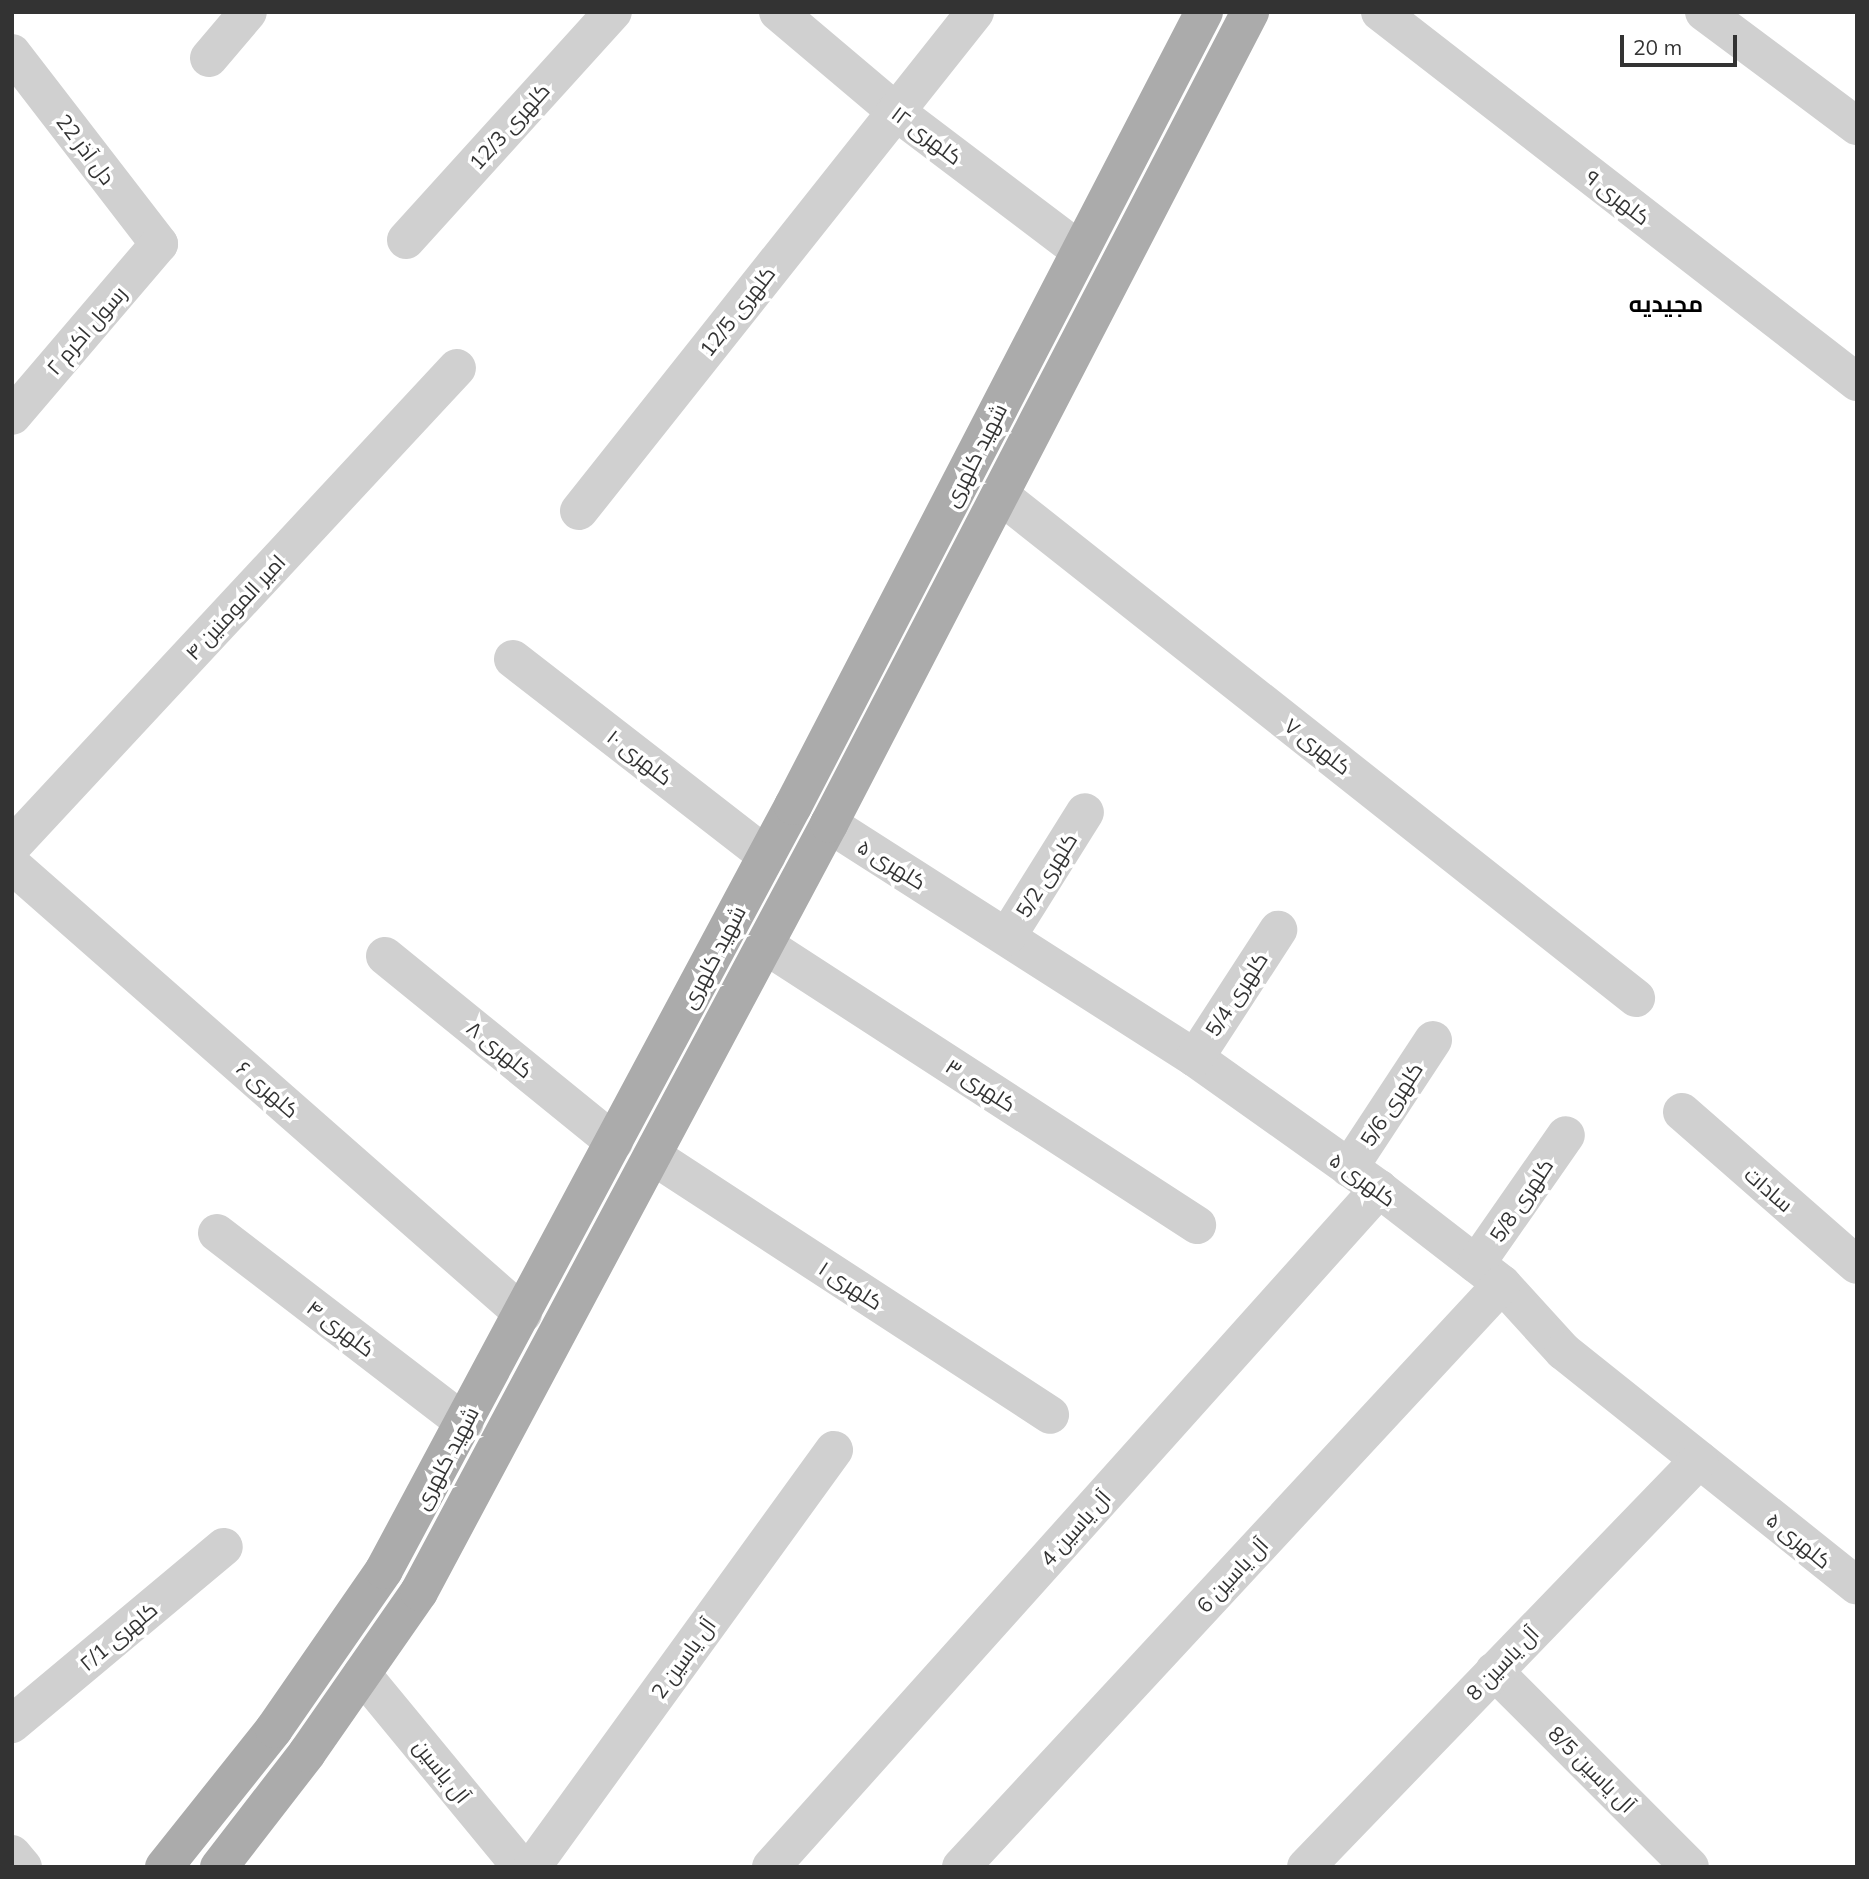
<!DOCTYPE html>
<meta charset="utf-8">
<style>
body{margin:0}
#map{position:relative;width:1869px;height:1879px;overflow:hidden;background:#fff;font-family:Mulish,Cairo,sans-serif}
div>[style]{position:absolute}
[style*='--x']{left:calc(var(--x)*1px);top:calc(var(--y)*1px);width:calc(var(--w)*1px);rotate:calc(var(--a)*1deg)}
.minor>*{height:38px;margin:-19px;padding:0 19px;transform-origin:19px;border-radius:19px;background:#d0d0d0}
.major>*{height:38px;margin:-19px;padding:0 19px;transform-origin:19px;border-radius:19px;background:#ababab}
span{translate:-50% -50%;white-space:nowrap;text-align:center;line-height:1.15;-webkit-text-stroke:7px #fff;paint-order:stroke}
.street-label{font-size:21px;color:#333}
.neighbourhood-label{font-size:23px;color:#000;font-weight:700}
.frame{position:absolute;inset:0;border:14px solid #333;pointer-events:none}
.scale{position:absolute;left:1620px;top:35px;width:117px;height:32px;box-sizing:border-box;border:4px solid #333;border-top:0;padding-left:9px;font-size:21px;line-height:24px;white-space:nowrap;color:#333;-webkit-text-stroke:5px #fff;paint-order:stroke}
</style>
<div id="map">
<div class="minor">
<i style="--x:778;--y:12;--w:153;--a:40.2"></i>
<i style="--x:895;--y:111;--w:232;--a:37.1"></i>
<i style="--x:1380;--y:12;--w:604;--a:37.8"></i>
<i style="--x:1704;--y:12;--w:191;--a:36.7"></i>
<i style="--x:12;--y:53;--w:241;--a:52.4"></i>
<i style="--x:159;--y:244;--w:226;--a:130.5"></i>
<i style="--x:209;--y:58;--w:60;--a:-49.7"></i>
<i style="--x:406;--y:240;--w:308;--a:-47.8"></i>
<i style="--x:1000;--y:495;--w:811;--a:38.34"></i>
<i style="--x:579;--y:511;--w:637;--a:-51.56"></i>
<i style="--x:513;--y:659;--w:321;--a:37.8"></i>
<i style="--x:829;--y:824;--w:434;--a:32.6"></i>
<i style="--x:1195;--y:1058;--w:226;--a:35.4"></i>
<i style="--x:1379;--y:1189;--w:155;--a:37.7"></i>
<i style="--x:1502;--y:1284;--w:91;--a:47.7"></i>
<i style="--x:1563;--y:1351;--w:376;--a:38.6"></i>
<i style="--x:12;--y:846;--w:653;--a:-47.05"></i>
<i style="--x:12;--y:865;--w:680;--a:41.3"></i>
<i style="--x:1007;--y:937;--w:147;--a:-58"></i>
<i style="--x:765;--y:945;--w:515;--a:32.95"></i>
<i style="--x:385;--y:956;--w:295;--a:39.1"></i>
<i style="--x:1195;--y:1058;--w:153;--a:-57"></i>
<i style="--x:1682;--y:1112;--w:232;--a:41.2"></i>
<i style="--x:653;--y:1156;--w:474;--a:33.1"></i>
<i style="--x:1349;--y:1168;--w:153;--a:-56.7"></i>
<i style="--x:217;--y:1233;--w:312;--a:37.5"></i>
<i style="--x:1476;--y:1264;--w:157;--a:-55.1"></i>
<i style="--x:1494;--y:1671;--w:277;--a:45"></i>
<i style="--x:362;--y:1674;--w:250;--a:50.5"></i>
<i style="--x:12;--y:1724;--w:276;--a:-39.9"></i>
<i style="--x:12;--y:1854;--w:17;--a:50"></i>
<i style="--x:532;--y:1867;--w:515;--a:-54.09"></i>
<i style="--x:771;--y:1867;--w:911;--a:-48.12"></i>
<i style="--x:961;--y:1867;--w:795;--a:-47.14"></i>
<i style="--x:1306;--y:1867;--w:566;--a:-46"></i>
</div>
<div class="major">
<i style="--x:164;--y:1867;--w:176;--a:-51.4"></i>
<i style="--x:274;--y:1729;--w:193;--a:-55.3"></i>
<i style="--x:384;--y:1570;--w:867;--a:-61.84"></i>
<i style="--x:793;--y:806;--w:894;--a:-62.63"></i>
<i style="--x:219;--y:1867;--w:144;--a:-52.3"></i>
<i style="--x:307;--y:1753;--w:196;--a:-55.2"></i>
<i style="--x:419;--y:1592;--w:871;--a:-61.9"></i>
<i style="--x:829;--y:824;--w:915;--a:-62.59"></i>
</div>
<div class="street-label">
<span style="left:509px;top:126px;rotate:-48deg">کلهری 12/3</span>
<span style="left:927px;top:135px;rotate:37deg">کلهری ۱۲</span>
<span style="left:86px;top:149px;rotate:53deg">دل آذر 22</span>
<span style="left:1618px;top:197px;rotate:38deg">کلهری ۹</span>
<span style="left:737px;top:311px;rotate:-52deg">کلهری 12/5</span>
<span style="left:86px;top:330px;rotate:-49deg">رسول اکرم ۲</span>
<span style="left:975px;top:455px;rotate:-63deg">شهید کلهری</span>
<span style="left:235px;top:607px;rotate:-47deg">امیر المومنین ۴</span>
<span style="left:1318px;top:746px;rotate:38deg">کلهری ۷</span>
<span style="left:640px;top:757px;rotate:38deg">کلهری ۱۰</span>
<span style="left:892px;top:864px;rotate:32deg">کلهری ۵</span>
<span style="left:1046px;top:875px;rotate:-58deg">کلهری 5/2</span>
<span style="left:713px;top:957px;rotate:-62deg">شهید کلهری</span>
<span style="left:1236px;top:994px;rotate:-57deg">کلهری 5/4</span>
<span style="left:500px;top:1049px;rotate:39deg">کلهری ۸</span>
<span style="left:981px;top:1085px;rotate:33deg">کلهری ۳</span>
<span style="left:268px;top:1089px;rotate:41deg">کلهری ۶</span>
<span style="left:1391px;top:1104px;rotate:-57deg">کلهری 5/6</span>
<span style="left:1363px;top:1179px;rotate:36deg">کلهری ۵</span>
<span style="left:1769px;top:1189px;rotate:41deg">سادات</span>
<span style="left:1521px;top:1200px;rotate:-56deg">کلهری 5/8</span>
<span style="left:851px;top:1285px;rotate:33deg">کلهری ۱</span>
<span style="left:341px;top:1328px;rotate:37deg">کلهری ۴</span>
<span style="left:446px;top:1458px;rotate:-62deg">شهید کلهری</span>
<span style="left:1075px;top:1528px;rotate:-48deg">آل یاسین 4</span>
<span style="left:1799px;top:1540px;rotate:39deg">کلهری ۵</span>
<span style="left:1232px;top:1575px;rotate:-47deg">آل یاسین 6</span>
<span style="left:118px;top:1636px;rotate:-40deg">کلهری ۲/1</span>
<span style="left:683px;top:1658px;rotate:-54deg">آل یاسین 2</span>
<span style="left:1502px;top:1663px;rotate:-46deg">آل یاسین 8</span>
<span style="left:1592px;top:1769px;rotate:45deg">آل یاسین 8/5</span>
<span style="left:442px;top:1771px;rotate:51deg">آل یاسین</span>
</div>
<div class="neighbourhood-label">
<span style="left:1666px;top:304px">مجیدیه</span>
</div>
<div class="frame"></div>
<div class="scale">20 m</div>
</div>
